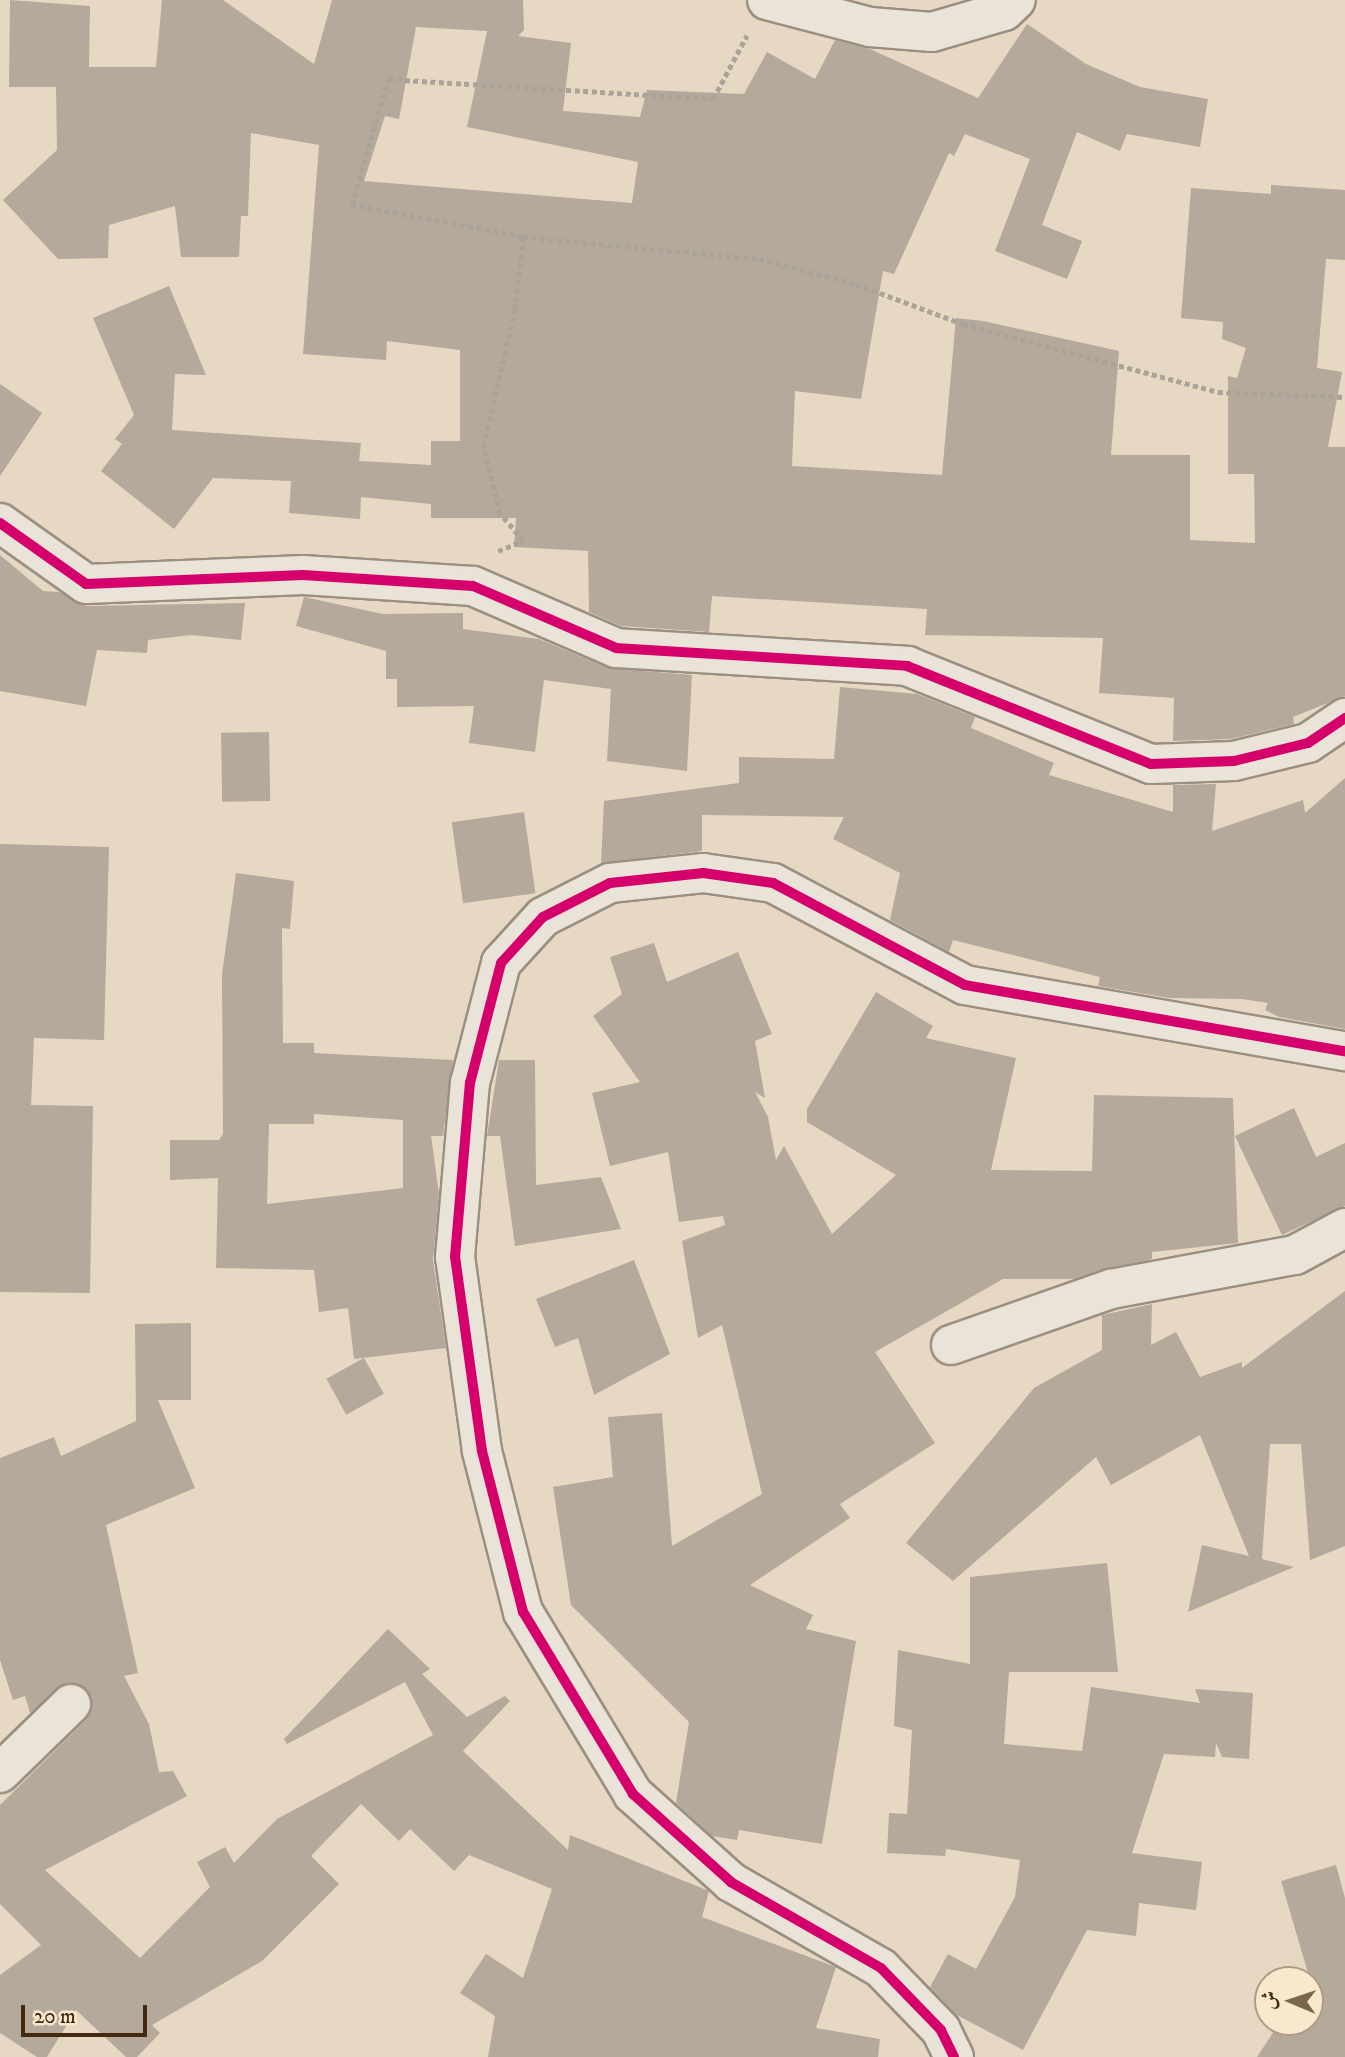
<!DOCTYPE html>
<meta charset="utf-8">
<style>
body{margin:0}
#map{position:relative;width:1345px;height:2057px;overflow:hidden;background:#e6d8c3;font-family:"IM FELL DW Pica",Amiri,serif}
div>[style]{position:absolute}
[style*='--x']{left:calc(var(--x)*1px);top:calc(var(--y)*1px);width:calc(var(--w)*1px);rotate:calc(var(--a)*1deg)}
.building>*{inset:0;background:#b4a99a;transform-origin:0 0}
.path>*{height:4.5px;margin-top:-2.25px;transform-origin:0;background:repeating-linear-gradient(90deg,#aaa398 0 5px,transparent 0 8.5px)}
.roads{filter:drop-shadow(2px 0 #9b8f80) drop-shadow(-2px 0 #9b8f80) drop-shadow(0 2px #9b8f80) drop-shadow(0 -2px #9b8f80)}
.minor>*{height:38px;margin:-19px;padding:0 19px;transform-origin:19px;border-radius:19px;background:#e9e3d8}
.cycleway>*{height:10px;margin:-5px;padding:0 5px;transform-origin:5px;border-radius:5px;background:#d6006c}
span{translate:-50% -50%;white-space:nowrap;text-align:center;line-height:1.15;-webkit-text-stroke:5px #f8e8ce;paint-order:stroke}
.north{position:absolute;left:1254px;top:1966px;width:70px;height:70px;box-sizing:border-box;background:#f8e8ce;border:2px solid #af9c82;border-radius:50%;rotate:272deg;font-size:19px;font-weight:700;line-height:28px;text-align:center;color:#42290f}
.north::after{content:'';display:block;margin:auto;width:24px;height:32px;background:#7b664e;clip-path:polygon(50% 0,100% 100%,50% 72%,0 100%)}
.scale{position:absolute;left:21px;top:2005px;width:126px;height:32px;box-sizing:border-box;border:4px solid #42290f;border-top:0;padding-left:9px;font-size:21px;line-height:24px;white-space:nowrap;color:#42290f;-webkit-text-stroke:5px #f8e8ce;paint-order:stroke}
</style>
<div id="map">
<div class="building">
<i style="clip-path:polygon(evenodd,10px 0,90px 6px,89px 67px,156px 67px,162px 0,223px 0,314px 64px,332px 0,523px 0,524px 30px,518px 36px,571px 43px,563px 111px,640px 117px,647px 90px,744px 94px,767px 52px,815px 79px,835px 40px,870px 49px,978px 98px,1027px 24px,1086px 64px,1140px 87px,1208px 99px,1200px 147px,1127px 134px,1120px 151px,1077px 132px,1042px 225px,1082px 241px,1067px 279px,995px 251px,1030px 159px,965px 134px,954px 156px,949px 153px,894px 274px,883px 271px,861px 399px,795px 391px,792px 466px,942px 475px,956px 318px,983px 321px,1119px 351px,1111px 455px,1190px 455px,1190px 540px,1255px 543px,1254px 474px,1228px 474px,1228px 376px,1237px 378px,1246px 348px,1222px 339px,1223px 322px,1181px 318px,1191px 188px,1271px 194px,1271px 185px,1345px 190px,1345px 260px,1326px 259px,1317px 368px,1342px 372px,1328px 447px,1345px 447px,1345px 696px,1293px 717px,1294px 724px,1231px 739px,1173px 741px,1174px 698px,1099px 693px,1103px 638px,925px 635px,927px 609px,712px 596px,709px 632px,621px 626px,589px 612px,588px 551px,514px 547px,516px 518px,431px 518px,431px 504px,361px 497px,360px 519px,289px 513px,291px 481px,213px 478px,174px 529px,101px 471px,122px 444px,115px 439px,134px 415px,93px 318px,169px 286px,206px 375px,175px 374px,172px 430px,361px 443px,359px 461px,431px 465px,431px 441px,460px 441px,460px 350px,387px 341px,386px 360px,303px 354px,319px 145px,251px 133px,248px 216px,241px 216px,239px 257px,181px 257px,175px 206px,109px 225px,108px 258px,58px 259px,3px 200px,57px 150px,56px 87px,9px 87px,10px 0,416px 27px,487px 31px,467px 127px,638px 162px,632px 203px,364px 181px,385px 116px,399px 119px,416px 27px)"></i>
<i style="clip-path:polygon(0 384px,42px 413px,0 476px)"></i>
<i style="clip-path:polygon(0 555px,43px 591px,59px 592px,86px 606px,245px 603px,241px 640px,191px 635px,148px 640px,147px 653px,97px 650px,86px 706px,0 691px)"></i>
<i style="clip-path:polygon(304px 597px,383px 614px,463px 613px,463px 629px,539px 639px,608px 668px,692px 675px,687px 771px,607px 761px,611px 689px,544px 680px,535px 752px,469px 743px,474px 706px,397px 707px,397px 679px,386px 679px,386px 651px,296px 626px)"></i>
<i style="clip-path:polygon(840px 687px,917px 694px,975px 717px,971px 728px,1054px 763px,1049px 775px,1173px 812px,1173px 785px,1216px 784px,1212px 831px,1303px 800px,1305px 813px,1345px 778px,1345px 1029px,1279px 1017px,1265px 1010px,1268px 1003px,1242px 999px,1169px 998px,1098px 986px,1100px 977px,953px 940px,949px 952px,890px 920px,900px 873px,833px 839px,844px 817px,702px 815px,702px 851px,601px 863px,604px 801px,739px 783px,739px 757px,834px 759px)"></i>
<i style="left:269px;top:732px;width:69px;height:48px;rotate:89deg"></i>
<i style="left:524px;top:812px;width:82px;height:73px;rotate:82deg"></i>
<i style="clip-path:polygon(0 844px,109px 847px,104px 1040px,34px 1038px,31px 1105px,93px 1106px,90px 1293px,0 1292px)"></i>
<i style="clip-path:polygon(evenodd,236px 873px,294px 881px,290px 929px,282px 928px,283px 1043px,314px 1043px,314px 1053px,453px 1060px,443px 1136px,431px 1136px,439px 1194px,433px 1260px,446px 1348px,354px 1359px,348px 1308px,319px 1312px,314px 1270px,216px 1268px,218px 1178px,170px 1180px,170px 1140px,219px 1140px,223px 1134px,222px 974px,236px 873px,314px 1114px,403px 1120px,403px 1188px,267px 1204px,269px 1124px,314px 1124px,314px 1114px)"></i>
<i style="clip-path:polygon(654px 943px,667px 982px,738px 952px,772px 1034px,755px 1041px,765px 1098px,755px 1092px,768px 1117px,776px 1160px,784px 1146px,832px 1234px,896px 1175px,807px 1122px,807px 1109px,876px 992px,933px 1026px,926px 1038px,1016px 1058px,991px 1170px,1092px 1171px,1094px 1095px,1233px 1098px,1238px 1243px,1152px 1252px,1152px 1259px,1074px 1279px,1003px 1279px,875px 1352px,935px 1443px,840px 1504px,850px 1518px,750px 1585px,813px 1615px,806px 1629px,856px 1641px,822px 1844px,739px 1830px,737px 1840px,712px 1836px,676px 1803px,689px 1722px,571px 1605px,553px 1487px,613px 1477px,608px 1417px,662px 1413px,672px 1546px,762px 1494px,722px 1325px,698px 1338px,682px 1241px,725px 1225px,723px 1216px,679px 1222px,668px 1152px,610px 1166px,592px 1093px,640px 1082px,593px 1016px,622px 994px,610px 957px)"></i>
<i style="clip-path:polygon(499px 1060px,535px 1060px,536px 1185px,601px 1177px,621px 1229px,515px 1246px,500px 1136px,487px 1136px)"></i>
<i style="clip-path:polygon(1294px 1108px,1316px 1157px,1345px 1143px,1345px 1206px,1282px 1235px,1235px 1136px)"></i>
<i style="clip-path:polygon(634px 1260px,670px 1354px,594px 1395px,578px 1338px,555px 1347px,536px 1299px)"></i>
<i style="clip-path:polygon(1345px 1291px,1345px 1546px,1310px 1560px,1301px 1444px,1270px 1444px,1262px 1559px,1294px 1567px,1188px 1612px,1202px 1545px,1249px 1556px,1200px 1435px,1111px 1485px,1096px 1457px,953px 1581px,906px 1543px,1034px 1388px,1102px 1350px,1102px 1315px,1152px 1304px,1151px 1345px,1176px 1332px,1200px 1377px,1242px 1362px,1242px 1368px)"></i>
<i style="clip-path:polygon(191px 1323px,191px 1400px,158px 1400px,195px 1488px,106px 1525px,138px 1673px,124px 1676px,149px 1724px,159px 1772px,173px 1771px,187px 1796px,45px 1870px,140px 1958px,210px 1887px,197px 1862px,225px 1847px,234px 1863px,277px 1819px,433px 1735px,405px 1682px,287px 1744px,284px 1739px,388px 1629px,430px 1669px,422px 1674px,467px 1717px,505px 1696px,510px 1701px,463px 1751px,568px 1850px,570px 1835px,709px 1891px,702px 1917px,836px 1967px,816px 2028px,880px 2039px,878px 2057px,488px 2057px,495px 2016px,460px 1993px,486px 1954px,523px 1978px,552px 1889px,469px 1855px,454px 1871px,410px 1829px,399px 1841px,361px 1804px,311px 1856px,339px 1884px,262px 1961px,152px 2025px,160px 2033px,137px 2057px,126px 2057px,76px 2010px,47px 2057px,37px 2057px,0 2033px,0 1975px,41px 1945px,0 1904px,0 1805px,86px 1720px,92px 1699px,86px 1688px,66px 1683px,30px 1713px,25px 1696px,13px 1700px,0 1660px,0 1458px,54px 1437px,61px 1456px,136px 1421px,135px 1324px)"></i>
<i style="left:364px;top:1358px;width:41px;height:43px;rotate:61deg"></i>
<i style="clip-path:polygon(1107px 1563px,1118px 1672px,1009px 1672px,1004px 1744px,1082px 1751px,1091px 1687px,1200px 1703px,1195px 1689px,1253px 1693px,1249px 1759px,1222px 1757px,1216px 1743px,1215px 1757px,1164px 1754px,1132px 1853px,1202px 1862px,1196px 1910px,1139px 1903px,1136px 1936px,1087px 1930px,1023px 2050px,955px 2014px,930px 1987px,948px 1954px,976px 1969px,1015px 1897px,1020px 1860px,946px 1849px,945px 1856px,887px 1853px,889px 1813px,907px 1814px,912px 1730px,894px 1726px,898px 1650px,970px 1664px,970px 1577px)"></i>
<i style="clip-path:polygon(1336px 1865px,1345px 1898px,1345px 2057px,1257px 2057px,1280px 2022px,1310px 2022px,1310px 1980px,1281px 1881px)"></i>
</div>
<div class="path">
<i style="--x:523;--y:237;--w:237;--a:5.3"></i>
<i style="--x:759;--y:259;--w:100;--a:14.5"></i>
<i style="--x:856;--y:284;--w:114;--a:20.5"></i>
<i style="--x:963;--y:324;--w:264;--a:14.9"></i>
<i style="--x:1218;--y:392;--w:127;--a:2.3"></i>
<i style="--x:498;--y:551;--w:27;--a:-22"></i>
<i style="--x:523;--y:541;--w:35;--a:-130"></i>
<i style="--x:500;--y:514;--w:70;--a:-104"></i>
<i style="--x:483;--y:446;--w:140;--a:-76.8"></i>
<i style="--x:515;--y:310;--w:73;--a:-83.7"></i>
<i style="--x:523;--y:237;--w:174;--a:-169.4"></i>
<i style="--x:352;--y:205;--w:131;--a:-74.1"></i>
<i style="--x:388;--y:79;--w:326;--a:3.5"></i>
<i style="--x:713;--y:99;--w:72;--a:-62"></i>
</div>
<div class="roads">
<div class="minor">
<i style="--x:767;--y:0;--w:106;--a:14.7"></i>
<i style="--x:870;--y:27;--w:62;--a:4.6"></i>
<i style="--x:932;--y:32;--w:75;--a:-16.3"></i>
<i style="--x:1004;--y:11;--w:16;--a:-43"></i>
<i style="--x:0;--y:523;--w:105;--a:35.3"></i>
<i style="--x:86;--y:584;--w:217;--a:-2.4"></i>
<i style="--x:303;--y:575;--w:170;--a:3.7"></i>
<i style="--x:473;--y:586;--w:156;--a:23.4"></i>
<i style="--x:616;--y:648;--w:292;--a:3.5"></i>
<i style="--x:907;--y:666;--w:263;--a:21.9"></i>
<i style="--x:1151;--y:764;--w:83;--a:-2.1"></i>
<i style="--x:1234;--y:761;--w:76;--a:-13.7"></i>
<i style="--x:1308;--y:743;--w:45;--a:-34"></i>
<i style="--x:951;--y:1345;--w:170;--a:-19.3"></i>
<i style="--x:1111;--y:1289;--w:187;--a:-10.5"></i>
<i style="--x:1295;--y:1255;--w:57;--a:-28.4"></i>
<i style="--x:0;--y:1773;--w:99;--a:-44.2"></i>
<i style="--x:954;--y:2057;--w:30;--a:-116"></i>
<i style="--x:941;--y:2030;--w:86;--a:-134.1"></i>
<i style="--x:881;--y:1968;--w:173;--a:-150.2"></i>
<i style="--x:731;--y:1882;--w:132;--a:-138.1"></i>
<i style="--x:633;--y:1794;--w:213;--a:-121.1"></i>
<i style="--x:523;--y:1612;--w:166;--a:-104.3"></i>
<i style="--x:482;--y:1451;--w:196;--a:-97.9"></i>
<i style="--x:455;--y:1257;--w:175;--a:-85.1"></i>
<i style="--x:470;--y:1083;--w:124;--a:-75.5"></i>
<i style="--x:501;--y:963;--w:62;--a:-47.6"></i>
<i style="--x:543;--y:917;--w:75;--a:-26.9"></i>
<i style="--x:610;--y:883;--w:94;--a:-6.1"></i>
<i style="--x:703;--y:873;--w:71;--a:8.1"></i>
<i style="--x:773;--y:883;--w:217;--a:28"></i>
<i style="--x:965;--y:985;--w:386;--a:9.9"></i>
</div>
</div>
<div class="cycleway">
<i style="--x:0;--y:523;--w:105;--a:35.3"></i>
<i style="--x:86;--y:584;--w:217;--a:-2.4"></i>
<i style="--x:303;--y:575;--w:170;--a:3.7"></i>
<i style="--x:473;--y:586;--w:156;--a:23.4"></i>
<i style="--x:616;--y:648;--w:292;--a:3.5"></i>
<i style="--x:907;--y:666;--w:263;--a:21.9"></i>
<i style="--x:1151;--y:764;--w:83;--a:-2.1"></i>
<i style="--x:1234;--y:761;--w:76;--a:-13.7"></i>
<i style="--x:1308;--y:743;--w:45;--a:-34"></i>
<i style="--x:954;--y:2057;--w:30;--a:-116"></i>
<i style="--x:941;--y:2030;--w:86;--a:-134.1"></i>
<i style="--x:881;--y:1968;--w:173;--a:-150.2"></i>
<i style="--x:731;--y:1882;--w:132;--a:-138.1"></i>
<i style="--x:633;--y:1794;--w:213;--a:-121.1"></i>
<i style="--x:523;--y:1612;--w:166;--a:-104.3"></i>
<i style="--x:482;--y:1451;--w:196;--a:-97.9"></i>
<i style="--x:455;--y:1257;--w:175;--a:-85.1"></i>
<i style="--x:470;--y:1083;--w:124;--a:-75.5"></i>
<i style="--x:501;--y:963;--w:62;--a:-47.6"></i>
<i style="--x:543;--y:917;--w:75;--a:-26.9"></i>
<i style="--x:610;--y:883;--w:94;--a:-6.1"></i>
<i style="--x:703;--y:873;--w:71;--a:8.1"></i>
<i style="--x:773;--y:883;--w:217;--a:28"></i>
<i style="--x:965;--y:985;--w:386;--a:9.9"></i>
</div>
<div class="north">ش</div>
<div class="scale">20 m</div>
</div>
